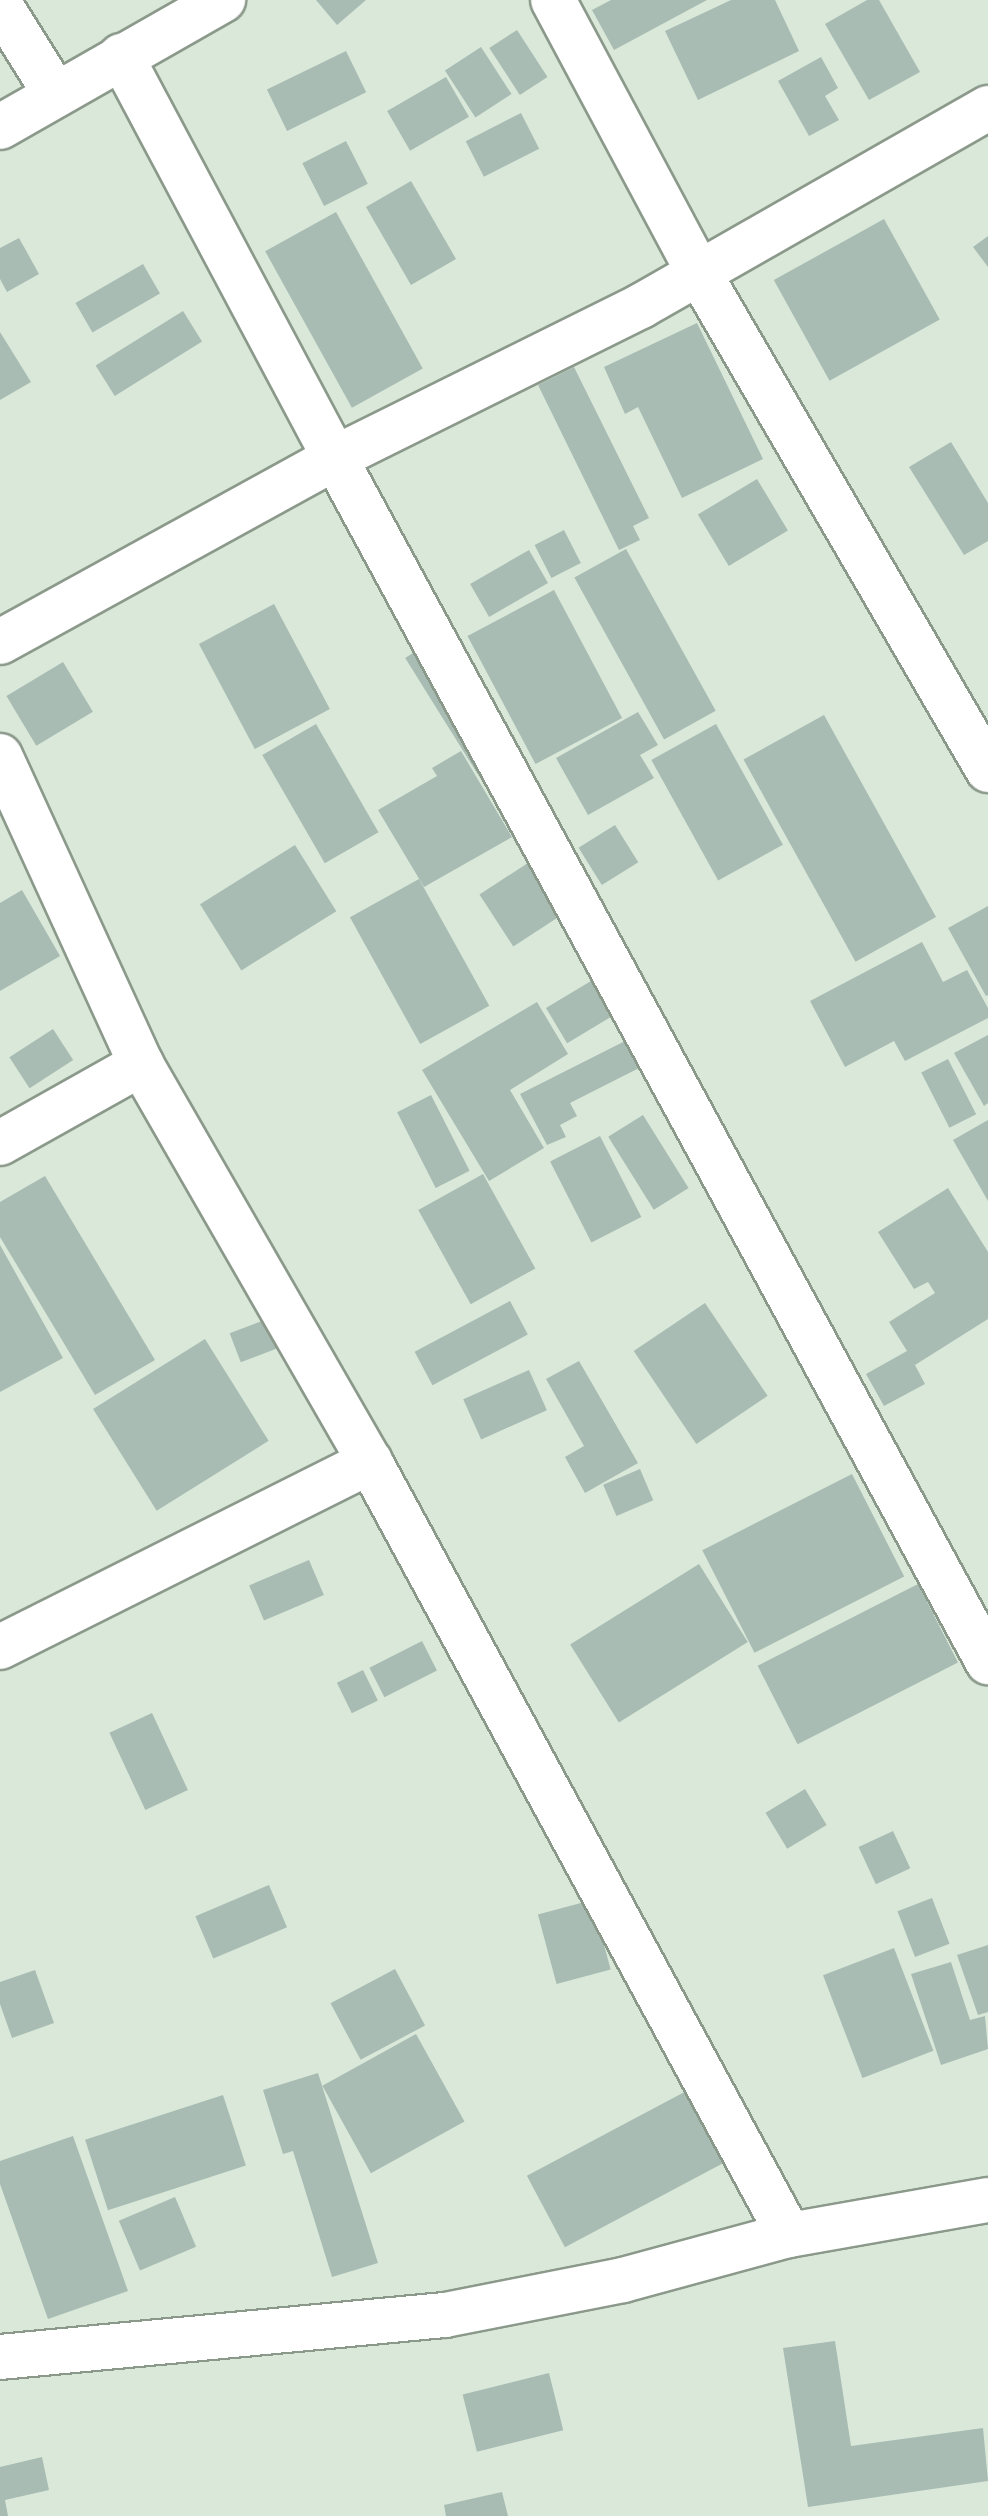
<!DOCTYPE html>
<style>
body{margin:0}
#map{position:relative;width:988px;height:2516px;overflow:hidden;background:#d9e8d9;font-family:"Source Sans 3",sans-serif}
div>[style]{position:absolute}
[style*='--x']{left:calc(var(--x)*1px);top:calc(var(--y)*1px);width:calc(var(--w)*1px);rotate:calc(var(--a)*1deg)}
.building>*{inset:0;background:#a8bcb3;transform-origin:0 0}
.roads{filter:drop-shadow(2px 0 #8b998b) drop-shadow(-2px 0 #8b998b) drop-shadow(0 2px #8b998b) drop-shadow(0 -2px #8b998b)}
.minor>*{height:44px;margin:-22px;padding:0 22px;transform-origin:22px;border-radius:22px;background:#fff}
span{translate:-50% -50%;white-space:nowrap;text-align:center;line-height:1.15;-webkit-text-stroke:6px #e6f5e6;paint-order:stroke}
</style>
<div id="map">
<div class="building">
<i style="clip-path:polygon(316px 0,366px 0,337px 25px)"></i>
<i style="clip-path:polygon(611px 0,707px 0,614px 50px,592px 10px)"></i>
<i style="clip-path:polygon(731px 0,775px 0,799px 51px,698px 100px,665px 31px)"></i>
<i style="clip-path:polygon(867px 0,879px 0,920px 72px,869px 100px,825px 24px)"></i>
<i style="left:517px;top:30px;width:56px;height:33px;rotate:57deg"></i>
<i style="left:481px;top:47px;width:56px;height:43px;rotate:57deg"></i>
<i style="left:346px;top:51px;width:46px;height:88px;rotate:64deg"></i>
<i style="clip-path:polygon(821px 57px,838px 88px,825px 96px,839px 120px,809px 136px,778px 81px)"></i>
<i style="left:446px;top:77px;width:46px;height:68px;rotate:60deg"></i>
<i style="left:521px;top:113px;width:40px;height:62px;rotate:63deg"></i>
<i style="left:346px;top:141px;width:48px;height:49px;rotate:63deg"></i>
<i style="left:411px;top:181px;width:90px;height:52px;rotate:60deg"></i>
<i style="left:336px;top:212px;width:179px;height:81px;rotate:61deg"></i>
<i style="left:884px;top:219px;width:115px;height:126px;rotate:61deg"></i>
<i style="clip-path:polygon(988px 236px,988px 267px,973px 247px)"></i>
<i style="clip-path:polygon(19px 238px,39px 274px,7px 292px,0 279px,0 248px)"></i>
<i style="left:143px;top:264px;width:34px;height:78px;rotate:60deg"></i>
<i style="left:183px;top:311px;width:36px;height:103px;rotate:58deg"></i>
<i style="clip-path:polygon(697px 323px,763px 459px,682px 498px,638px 407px,625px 414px,604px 367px)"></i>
<i style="clip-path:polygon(0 332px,31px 382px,0 400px)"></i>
<i style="clip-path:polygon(574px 367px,649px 518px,633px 526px,640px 540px,619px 550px,538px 385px)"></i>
<i style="clip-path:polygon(951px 442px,988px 503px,988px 541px,964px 555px,909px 467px)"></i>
<i style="left:757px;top:479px;width:60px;height:69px;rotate:59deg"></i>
<i style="left:564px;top:530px;width:37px;height:33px;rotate:63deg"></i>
<i style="left:626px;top:549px;width:185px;height:59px;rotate:61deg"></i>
<i style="left:529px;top:550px;width:38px;height:68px;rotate:60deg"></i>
<i style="left:554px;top:590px;width:145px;height:98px;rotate:62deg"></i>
<i style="left:274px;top:604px;width:119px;height:85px;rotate:62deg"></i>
<i style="left:434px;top:640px;width:182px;height:34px;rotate:58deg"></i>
<i style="left:63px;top:662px;width:58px;height:66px;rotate:59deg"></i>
<i style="clip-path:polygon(638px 712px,658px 745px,640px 755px,654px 778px,588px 815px,556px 758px)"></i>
<i style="left:824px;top:715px;width:231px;height:92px;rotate:61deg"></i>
<i style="left:316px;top:724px;width:125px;height:62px;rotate:60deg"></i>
<i style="left:716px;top:724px;width:138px;height:74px;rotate:61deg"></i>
<i style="clip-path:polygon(461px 751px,512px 837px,424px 887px,378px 810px,437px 776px,432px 768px)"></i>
<i style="left:615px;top:825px;width:44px;height:43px;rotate:58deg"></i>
<i style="left:295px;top:845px;width:78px;height:112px;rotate:58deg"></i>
<i style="left:534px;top:859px;width:62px;height:65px;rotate:57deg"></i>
<i style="left:419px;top:879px;width:145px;height:79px;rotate:61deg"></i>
<i style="clip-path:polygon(22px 890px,60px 956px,0 991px,0 903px)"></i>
<i style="clip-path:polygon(988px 906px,988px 995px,986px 996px,948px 928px)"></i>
<i style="clip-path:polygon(922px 942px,943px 982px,967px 970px,988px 1008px,988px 1018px,905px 1061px,894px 1041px,845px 1067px,810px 1001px)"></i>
<i style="left:606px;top:972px;width:41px;height:70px;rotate:59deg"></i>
<i style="clip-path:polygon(537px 1002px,568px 1054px,510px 1090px,544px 1148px,489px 1181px,422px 1070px)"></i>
<i style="left:53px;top:1029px;width:37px;height:52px;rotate:57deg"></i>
<i style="clip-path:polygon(988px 1035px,988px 1103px,984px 1106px,954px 1053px)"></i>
<i style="clip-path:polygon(631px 1038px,645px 1065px,570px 1103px,577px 1116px,560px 1125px,566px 1137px,547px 1145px,520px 1094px)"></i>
<i style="left:948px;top:1059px;width:62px;height:30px;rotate:63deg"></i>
<i style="left:431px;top:1095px;width:85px;height:38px;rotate:63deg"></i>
<i style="left:643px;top:1115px;width:86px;height:41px;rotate:58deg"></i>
<i style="clip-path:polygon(988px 1120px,988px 1201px,953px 1140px)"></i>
<i style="left:600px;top:1136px;width:91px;height:56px;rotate:63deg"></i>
<i style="left:483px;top:1174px;width:108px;height:74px;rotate:61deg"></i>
<i style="clip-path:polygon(45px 1176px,155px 1360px,95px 1395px,0 1237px,0 1202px)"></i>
<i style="clip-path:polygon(948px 1188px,988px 1252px,988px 1319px,915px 1365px,925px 1384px,884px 1406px,866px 1374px,907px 1351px,889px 1322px,935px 1293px,928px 1282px,914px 1289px,878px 1232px)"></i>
<i style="clip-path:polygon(0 1245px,63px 1358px,0 1392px)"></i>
<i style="left:510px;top:1301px;width:38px;height:108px;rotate:62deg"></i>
<i style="left:705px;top:1303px;width:112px;height:86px;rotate:56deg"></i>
<i style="left:267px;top:1319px;width:31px;height:40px;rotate:69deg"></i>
<i style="left:205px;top:1339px;width:120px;height:132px;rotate:58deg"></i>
<i style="clip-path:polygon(579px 1361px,638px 1463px,585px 1493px,565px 1457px,584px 1446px,546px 1379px)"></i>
<i style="left:529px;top:1370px;width:44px;height:72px;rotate:66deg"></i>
<i style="left:640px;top:1469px;width:34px;height:40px;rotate:67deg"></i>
<i style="left:852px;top:1474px;width:115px;height:168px;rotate:63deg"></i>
<i style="left:309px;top:1560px;width:38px;height:65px;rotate:67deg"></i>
<i style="left:699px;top:1564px;width:92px;height:152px;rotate:58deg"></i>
<i style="left:918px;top:1584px;width:88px;height:180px;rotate:63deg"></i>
<i style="left:422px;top:1641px;width:33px;height:59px;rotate:63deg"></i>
<i style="left:363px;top:1670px;width:34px;height:29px;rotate:64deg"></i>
<i style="left:152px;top:1713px;width:85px;height:47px;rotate:65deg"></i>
<i style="left:805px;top:1789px;width:42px;height:46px;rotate:59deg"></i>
<i style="left:893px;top:1831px;width:41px;height:38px;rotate:65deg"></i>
<i style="left:269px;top:1885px;width:46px;height:80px;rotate:67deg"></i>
<i style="left:932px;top:1898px;width:49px;height:37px;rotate:69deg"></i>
<i style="left:592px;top:1900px;width:72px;height:56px;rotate:75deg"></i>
<i style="clip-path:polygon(988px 1945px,988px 2012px,978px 2015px,957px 1955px)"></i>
<i style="left:894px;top:1948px;width:110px;height:76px;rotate:69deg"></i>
<i style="clip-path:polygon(951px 1962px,970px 2020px,985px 2016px,988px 2049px,941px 2065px,911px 1974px)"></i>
<i style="left:395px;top:1969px;width:64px;height:73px;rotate:62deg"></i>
<i style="clip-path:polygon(35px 1970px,54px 2023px,12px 2038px,0 2004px,0 1982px)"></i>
<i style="left:416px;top:2034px;width:100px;height:107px;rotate:61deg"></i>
<i style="clip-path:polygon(318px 2073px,378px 2263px,332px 2277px,293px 2151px,283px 2154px,263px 2090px)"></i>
<i style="left:692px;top:2088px;width:81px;height:187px;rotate:62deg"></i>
<i style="left:223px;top:2095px;width:74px;height:145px;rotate:72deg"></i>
<i style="clip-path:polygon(73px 2136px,128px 2291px,48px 2319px,0 2184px,0 2161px)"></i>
<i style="left:175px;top:2197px;width:54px;height:61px;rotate:67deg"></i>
<i style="clip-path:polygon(835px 2341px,851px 2446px,983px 2428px,988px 2481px,808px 2507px,783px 2348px)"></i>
<i style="left:549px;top:2373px;width:59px;height:89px;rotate:76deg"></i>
<i style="clip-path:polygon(42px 2457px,49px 2490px,5px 2500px,8px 2516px,0 2516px,0 2467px)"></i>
<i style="clip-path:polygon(502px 2492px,508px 2516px,446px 2516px,444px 2505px)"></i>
</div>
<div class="roads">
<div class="minor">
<i style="--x:553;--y:0;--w:310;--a:61.9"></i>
<i style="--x:699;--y:273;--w:575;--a:59.82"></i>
<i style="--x:0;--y:5;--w:104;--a:58"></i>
<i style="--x:121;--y:56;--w:455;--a:62"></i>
<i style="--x:335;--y:458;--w:1370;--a:61.53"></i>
<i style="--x:0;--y:127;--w:257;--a:-29.7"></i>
<i style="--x:0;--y:642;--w:382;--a:-28.8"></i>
<i style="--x:335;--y:458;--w:342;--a:-26.4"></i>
<i style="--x:641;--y:306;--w:400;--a:-29.7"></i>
<i style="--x:0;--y:756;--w:339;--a:65.4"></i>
<i style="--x:141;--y:1064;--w:459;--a:60.1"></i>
<i style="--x:370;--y:1462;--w:879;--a:61.54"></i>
<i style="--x:0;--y:1143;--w:162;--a:-29.3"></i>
<i style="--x:0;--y:1647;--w:414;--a:-26.6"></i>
<i style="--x:0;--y:2357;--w:447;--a:-5.4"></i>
<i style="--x:445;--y:2315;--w:181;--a:-11.1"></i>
<i style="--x:623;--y:2280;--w:172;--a:-15.2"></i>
<i style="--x:789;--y:2235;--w:202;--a:-10"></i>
</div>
</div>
</div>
